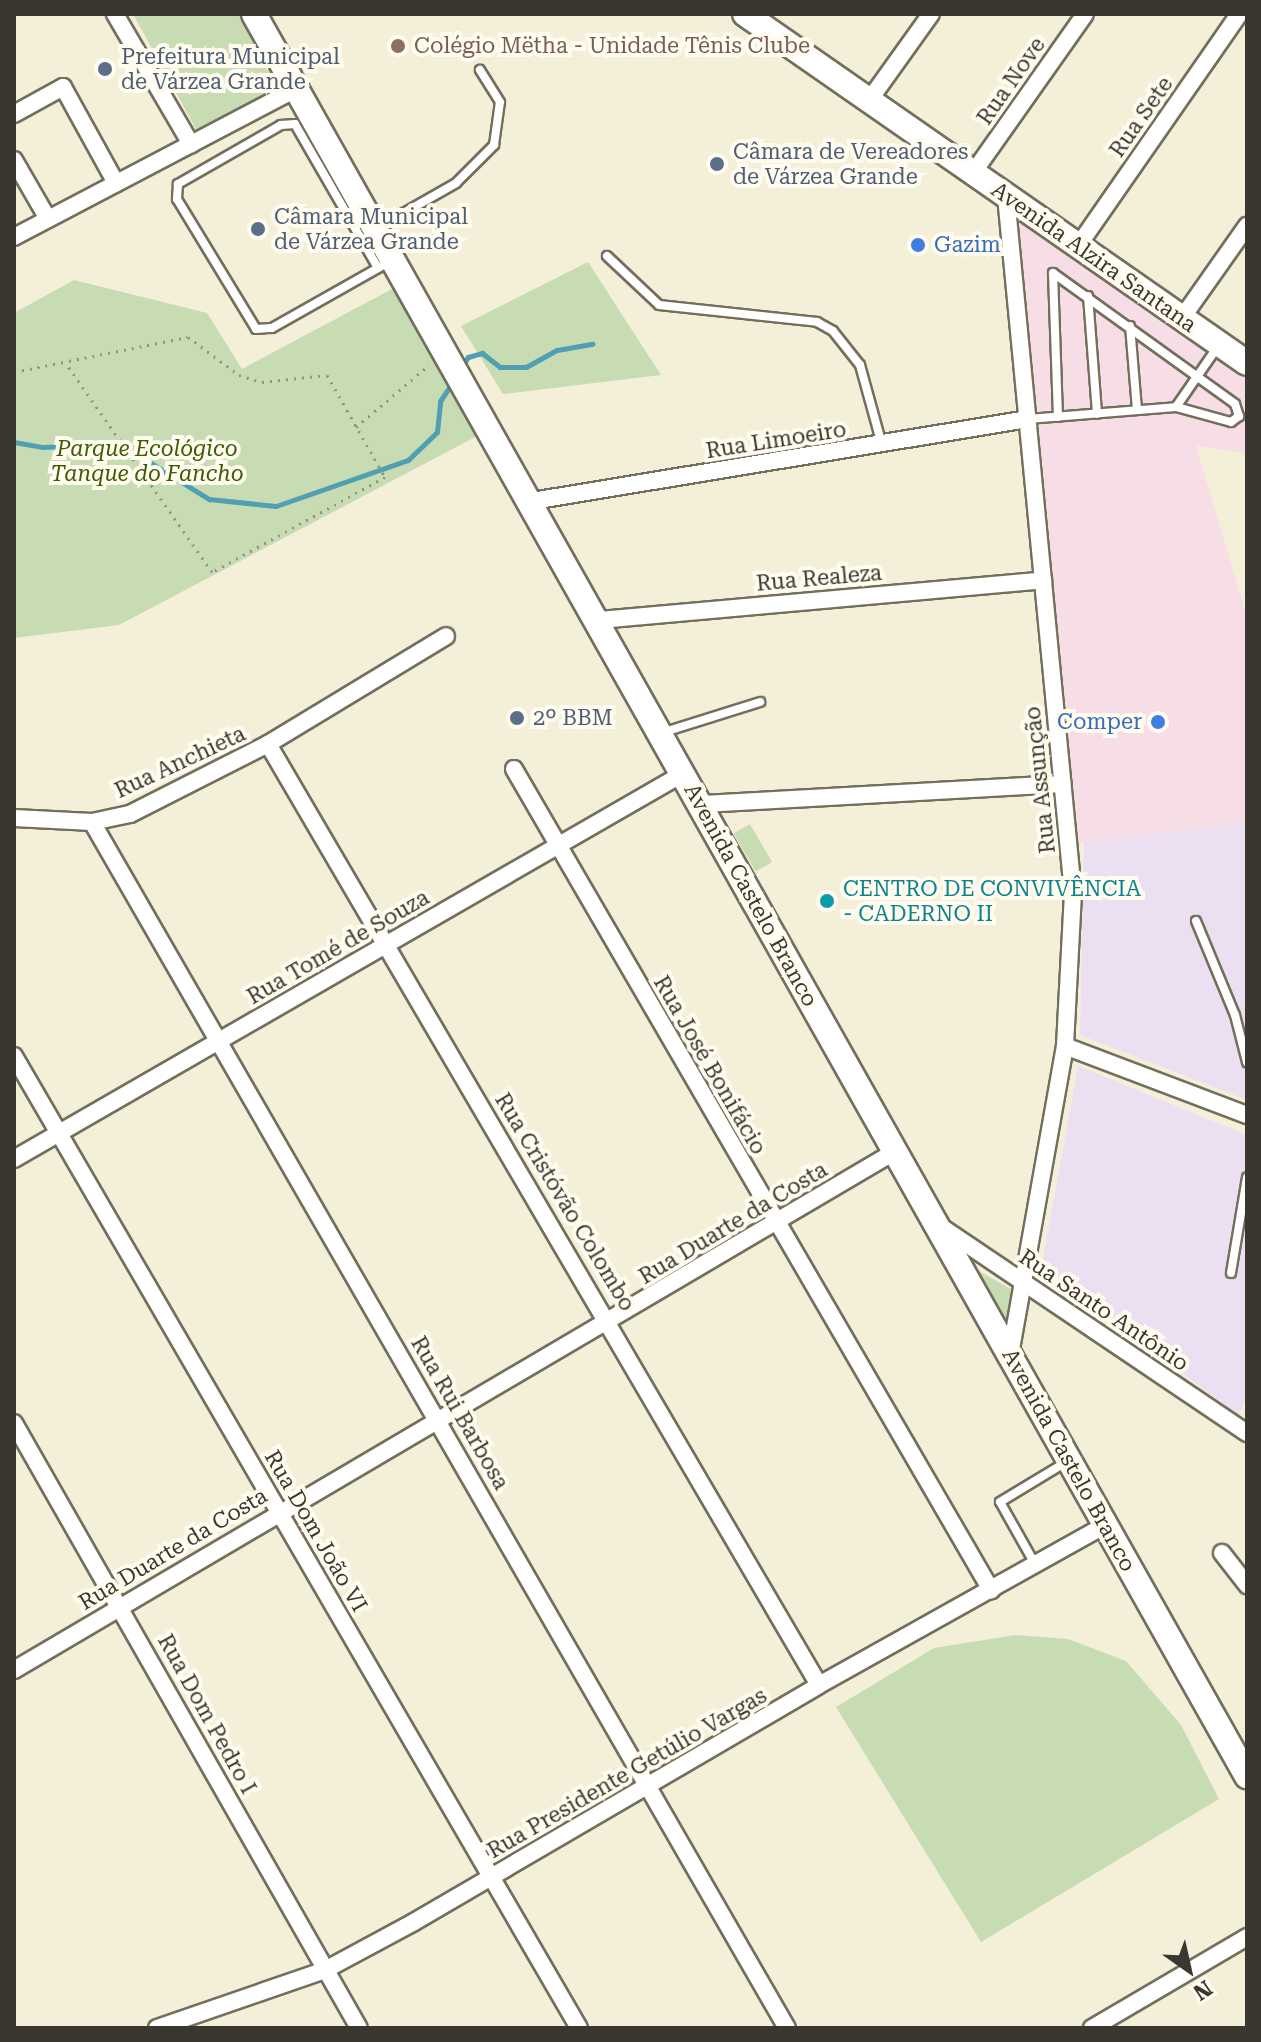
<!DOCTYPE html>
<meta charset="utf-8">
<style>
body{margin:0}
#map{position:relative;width:1261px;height:2042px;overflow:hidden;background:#f3efd9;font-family:"Roboto Serif",serif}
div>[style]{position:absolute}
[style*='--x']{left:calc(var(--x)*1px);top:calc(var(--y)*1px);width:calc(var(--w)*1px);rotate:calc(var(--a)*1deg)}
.commercial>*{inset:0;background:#f6dde6}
.industrial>*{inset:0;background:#eddff2}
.green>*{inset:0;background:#c8dcb4;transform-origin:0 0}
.stream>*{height:5px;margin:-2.5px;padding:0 2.5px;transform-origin:2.5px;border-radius:2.5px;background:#509fb2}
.path>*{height:3px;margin-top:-1.5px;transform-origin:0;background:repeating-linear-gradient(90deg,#969384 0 2px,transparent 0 8px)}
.roads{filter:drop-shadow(2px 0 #736f5c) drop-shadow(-2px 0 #736f5c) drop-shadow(0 2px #736f5c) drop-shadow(0 -2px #736f5c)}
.lane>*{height:8px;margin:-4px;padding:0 4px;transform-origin:4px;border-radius:4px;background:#fff}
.street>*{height:16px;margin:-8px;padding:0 8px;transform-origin:8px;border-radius:8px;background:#fff}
.secondary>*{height:24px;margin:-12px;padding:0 12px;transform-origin:12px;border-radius:12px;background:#fff}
.dots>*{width:22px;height:22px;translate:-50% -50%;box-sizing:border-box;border:4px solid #fffcef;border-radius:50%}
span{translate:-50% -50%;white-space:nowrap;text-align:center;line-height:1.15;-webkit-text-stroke:8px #fffcef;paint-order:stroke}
.education-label{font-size:22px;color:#785e54}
.left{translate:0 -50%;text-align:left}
.service-label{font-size:22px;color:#4e5e75}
.street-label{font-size:22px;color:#39372f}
.shop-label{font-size:22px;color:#366cbe}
.right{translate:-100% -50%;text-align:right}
.park-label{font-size:22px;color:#3d5c05;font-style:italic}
.culture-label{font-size:22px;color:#0d838f}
.frame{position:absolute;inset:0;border:16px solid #39372f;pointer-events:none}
.north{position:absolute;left:1149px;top:1930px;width:80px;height:80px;-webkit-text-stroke:6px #fffcef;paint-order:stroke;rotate:146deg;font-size:22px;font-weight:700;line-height:32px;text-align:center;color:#39372f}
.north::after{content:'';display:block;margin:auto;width:28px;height:36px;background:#39372f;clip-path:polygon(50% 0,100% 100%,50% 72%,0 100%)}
</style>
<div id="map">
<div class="commercial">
<i style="clip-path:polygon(1010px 206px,1247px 378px,1247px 453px,1196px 446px,1247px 617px,1247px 823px,1075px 843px)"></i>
</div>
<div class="industrial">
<i style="clip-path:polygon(1247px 823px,1246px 996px,1247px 1100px,1080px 1035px,1084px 842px)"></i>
<i style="clip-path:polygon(1078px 1066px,1247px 1135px,1247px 1394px,1239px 1415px,1041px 1270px)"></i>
</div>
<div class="green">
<i style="clip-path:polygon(133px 14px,245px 14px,284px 85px,197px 131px)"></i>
<i style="clip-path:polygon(588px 262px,661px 375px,503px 394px,461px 326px)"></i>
<i style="clip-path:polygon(74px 280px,207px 313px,242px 369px,394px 288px,479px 435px,119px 625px,14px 638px,14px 313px)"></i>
<i style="left:750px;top:824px;width:44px;height:19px;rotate:60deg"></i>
<i style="clip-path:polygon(966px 1264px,1011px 1289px,1005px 1331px)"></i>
<i style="clip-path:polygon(1016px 1635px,1068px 1639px,1126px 1661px,1181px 1725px,1219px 1799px,981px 1942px,836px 1707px,934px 1648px)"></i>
</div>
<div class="stream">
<i style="--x:461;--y:368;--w:13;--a:-58"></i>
<i style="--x:468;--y:357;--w:15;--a:-16"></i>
<i style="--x:482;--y:353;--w:23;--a:38"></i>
<i style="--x:500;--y:367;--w:26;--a:0"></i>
<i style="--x:526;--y:367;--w:35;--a:-29"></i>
<i style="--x:557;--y:350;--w:36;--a:-10"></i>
<i style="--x:14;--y:442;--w:28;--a:10"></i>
<i style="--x:42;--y:447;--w:72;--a:-2.4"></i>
<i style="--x:138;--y:455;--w:84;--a:31.8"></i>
<i style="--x:209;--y:499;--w:67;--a:6"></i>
<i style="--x:276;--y:506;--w:140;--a:-19.2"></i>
<i style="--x:408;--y:460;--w:40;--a:-44"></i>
<i style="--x:437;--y:432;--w:31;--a:-84"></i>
<i style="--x:440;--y:401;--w:22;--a:-56"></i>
</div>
<div class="path">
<i style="--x:14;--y:372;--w:177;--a:-11.4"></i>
<i style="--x:188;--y:337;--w:64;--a:36.7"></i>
<i style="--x:239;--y:375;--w:24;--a:17"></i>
<i style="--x:262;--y:382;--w:65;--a:-6.1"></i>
<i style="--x:327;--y:375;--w:117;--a:60.4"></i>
<i style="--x:385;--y:477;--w:197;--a:151.2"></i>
<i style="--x:212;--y:572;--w:253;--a:-125"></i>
<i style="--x:356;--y:427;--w:96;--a:-40.3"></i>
</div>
<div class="roads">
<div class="lane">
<i style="--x:379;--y:227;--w:89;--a:-29.7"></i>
<i style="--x:456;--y:183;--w:54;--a:-45"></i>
<i style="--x:494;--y:145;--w:43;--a:-82.1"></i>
<i style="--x:500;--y:102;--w:38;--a:-122"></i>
<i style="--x:607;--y:256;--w:71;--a:43.3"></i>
<i style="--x:659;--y:305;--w:159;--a:6.1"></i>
<i style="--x:817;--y:322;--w:18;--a:29"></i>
<i style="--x:833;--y:331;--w:43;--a:51.5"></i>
<i style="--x:860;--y:365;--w:83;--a:74.6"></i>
<i style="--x:378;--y:268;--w:166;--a:-120"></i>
<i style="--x:295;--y:124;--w:14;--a:176"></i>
<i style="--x:281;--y:125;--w:119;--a:150.2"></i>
<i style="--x:178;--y:184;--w:15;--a:94"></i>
<i style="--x:177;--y:199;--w:152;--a:58.7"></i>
<i style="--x:256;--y:329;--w:16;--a:-4"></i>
<i style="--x:272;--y:328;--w:122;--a:-29.5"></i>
<i style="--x:378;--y:268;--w:13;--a:-29"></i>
<i style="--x:1088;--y:296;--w:118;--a:85.6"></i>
<i style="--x:1130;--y:326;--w:84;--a:85.2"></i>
<i style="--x:1058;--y:417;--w:144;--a:-92"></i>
<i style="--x:1053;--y:273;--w:224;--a:35.7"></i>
<i style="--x:1235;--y:404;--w:13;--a:72"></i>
<i style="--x:1239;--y:416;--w:10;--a:143"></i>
<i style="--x:1231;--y:422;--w:57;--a:-164.7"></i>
<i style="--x:1028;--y:419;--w:148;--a:-4.6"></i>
<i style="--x:1176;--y:407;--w:75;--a:-55.3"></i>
<i style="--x:661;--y:733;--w:104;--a:-17.4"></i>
<i style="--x:1196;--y:921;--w:102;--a:67.5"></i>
<i style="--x:1235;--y:1015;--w:49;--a:75.7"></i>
<i style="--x:1231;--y:1273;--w:97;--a:-80.5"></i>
<i style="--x:1035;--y:1564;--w:71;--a:-119.4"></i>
<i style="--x:1000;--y:1502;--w:79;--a:-31.1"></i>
</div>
<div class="street">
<i style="--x:115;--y:14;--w:151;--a:59.7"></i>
<i style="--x:868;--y:102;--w:108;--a:-54.4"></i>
<i style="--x:14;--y:114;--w:56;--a:-28.9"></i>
<i style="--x:63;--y:87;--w:110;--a:61.1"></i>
<i style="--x:14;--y:160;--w:68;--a:60"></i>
<i style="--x:973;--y:173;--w:194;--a:-54.8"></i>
<i style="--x:1006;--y:196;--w:700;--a:84.51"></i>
<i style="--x:1073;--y:893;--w:153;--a:93"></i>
<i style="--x:1065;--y:1046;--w:315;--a:100.1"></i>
<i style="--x:14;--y:237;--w:318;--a:-27.7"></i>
<i style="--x:1078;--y:246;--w:282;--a:-55.2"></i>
<i style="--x:1182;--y:318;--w:113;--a:-54.8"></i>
<i style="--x:532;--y:501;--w:503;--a:-9.39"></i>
<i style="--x:599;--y:620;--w:446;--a:-5.1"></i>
<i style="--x:268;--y:744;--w:1090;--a:59.65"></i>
<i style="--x:514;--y:769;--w:950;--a:59.84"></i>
<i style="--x:702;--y:804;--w:361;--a:-3.2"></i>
<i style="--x:14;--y:818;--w:78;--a:2.9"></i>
<i style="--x:92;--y:822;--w:39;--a:-12"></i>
<i style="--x:130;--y:814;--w:155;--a:-26.9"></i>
<i style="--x:268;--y:744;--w:208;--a:-31.2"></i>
<i style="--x:92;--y:822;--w:1392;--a:60.05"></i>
<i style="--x:1065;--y:1046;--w:195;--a:20.8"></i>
<i style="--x:14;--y:1056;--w:1124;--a:59.83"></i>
<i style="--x:14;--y:1159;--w:773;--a:-29.95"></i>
<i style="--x:940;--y:1226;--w:370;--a:34"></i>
<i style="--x:14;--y:1423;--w:696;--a:60.31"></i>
<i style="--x:1222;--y:1553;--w:41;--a:52"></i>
<i style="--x:14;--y:1670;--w:1021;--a:-30.48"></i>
<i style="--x:157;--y:2028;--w:178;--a:-19"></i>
<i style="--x:325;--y:1970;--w:101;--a:-28.3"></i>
<i style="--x:414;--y:1922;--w:469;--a:-30.3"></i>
<i style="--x:819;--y:1685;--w:328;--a:-29.2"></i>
<i style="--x:1092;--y:2028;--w:180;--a:-30.4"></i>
</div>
<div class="secondary">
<i style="--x:254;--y:14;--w:2023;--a:60.6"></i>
<i style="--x:745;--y:14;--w:611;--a:34.81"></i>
</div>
</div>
<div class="dots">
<i style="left:398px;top:46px;background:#8d6e63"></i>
<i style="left:105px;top:69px;background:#5c6f8a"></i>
<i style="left:717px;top:164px;background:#5c6f8a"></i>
<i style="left:258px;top:229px;background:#5c6f8a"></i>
<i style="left:918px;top:245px;background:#3f7fe0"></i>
<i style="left:517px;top:718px;background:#5c6f8a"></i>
<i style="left:1158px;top:722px;background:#3f7fe0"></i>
<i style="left:827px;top:901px;background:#0f9aa8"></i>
</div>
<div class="education-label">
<span class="left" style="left:414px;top:46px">Colégio Mëtha - Unidade Tênis Clube</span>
</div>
<div class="service-label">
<span class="left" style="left:121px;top:69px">Prefeitura Municipal<br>de Várzea Grande</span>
<span class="left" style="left:733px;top:164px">Câmara de Vereadores<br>de Várzea Grande</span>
<span class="left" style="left:274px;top:229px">Câmara Municipal<br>de Várzea Grande</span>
<span class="left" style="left:533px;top:718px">2º BBM</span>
</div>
<div class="street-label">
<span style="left:1011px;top:81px;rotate:-55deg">Rua Nove</span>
<span style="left:1141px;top:117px;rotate:-55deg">Rua Sete</span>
<span style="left:1094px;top:257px;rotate:35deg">Avenida Alzira Santana</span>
<span style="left:776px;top:440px;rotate:-9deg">Rua Limoeiro</span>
<span style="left:819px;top:578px;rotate:-5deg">Rua Realeza</span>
<span style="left:180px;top:762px;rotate:-25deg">Rua Anchieta</span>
<span style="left:1040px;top:780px;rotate:-96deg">Rua Assunção</span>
<span style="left:751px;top:895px;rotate:61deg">Avenida Castelo Branco</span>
<span style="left:338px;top:947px;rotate:-30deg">Rua Tomé de Souza</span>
<span style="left:710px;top:1065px;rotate:60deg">Rua José Bonifácio</span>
<span style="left:565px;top:1202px;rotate:59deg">Rua Cristóvão Colombo</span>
<span style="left:733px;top:1223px;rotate:-31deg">Rua Duarte da Costa</span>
<span style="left:1104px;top:1310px;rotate:34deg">Rua Santo Antônio</span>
<span style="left:460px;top:1413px;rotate:60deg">Rua Rui Barbosa</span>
<span style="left:1069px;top:1460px;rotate:61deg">Avenida Castelo Branco</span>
<span style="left:316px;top:1531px;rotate:60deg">Rua Dom João VI</span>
<span style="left:173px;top:1549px;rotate:-31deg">Rua Duarte da Costa</span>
<span style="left:207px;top:1714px;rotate:61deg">Rua Dom Pedro I</span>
<span style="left:627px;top:1773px;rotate:-30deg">Rua Presidente Getúlio Vargas</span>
</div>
<div class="shop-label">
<span class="left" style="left:934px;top:245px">Gazim</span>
<span class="right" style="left:1142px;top:722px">Comper</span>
</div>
<div class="park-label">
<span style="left:147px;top:461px">Parque Ecológico<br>Tanque do Fancho</span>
</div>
<div class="culture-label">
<span class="left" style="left:843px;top:901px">CENTRO DE CONVIVÊNCIA<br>- CADERNO II</span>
</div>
<div class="frame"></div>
<div class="north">N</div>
</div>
